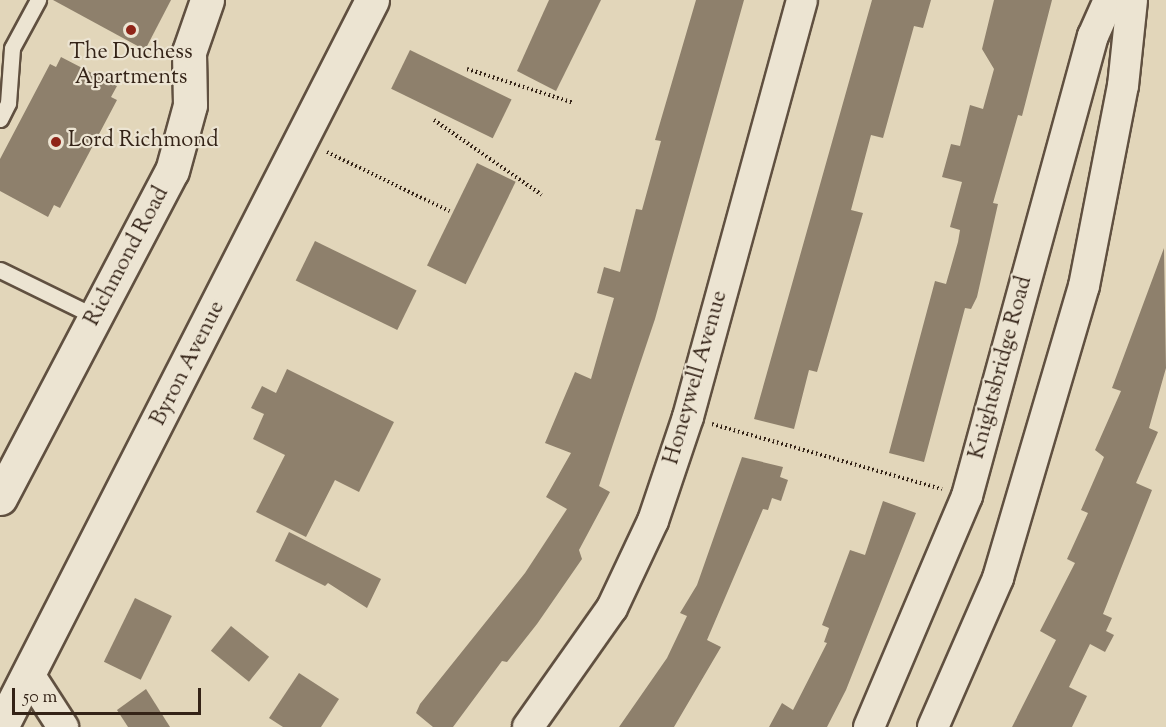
<!DOCTYPE html>
<style>
body{margin:0}
#map{position:relative;width:1166px;height:727px;overflow:hidden;background:#e2d6ba;font-family:"Sorts Mill Goudy",serif}
div>[style]{position:absolute}
[style*='--x']{left:calc(var(--x)*1px);top:calc(var(--y)*1px);width:calc(var(--w)*1px);rotate:calc(var(--a)*1deg)}
.building>*{inset:0;background:#8e806c;transform-origin:0 0}
.path>*{height:4px;margin-top:-2px;transform-origin:0;background:repeating-linear-gradient(90deg,#342317 0 1.5px,transparent 0 4.5px)}
.roads{filter:drop-shadow(2px 0 #605040) drop-shadow(-2px 0 #605040) drop-shadow(0 2px #605040) drop-shadow(0 -2px #605040)}
.lane>*{height:15px;margin:-7.5px;padding:0 7.5px;transform-origin:7.5px;border-radius:7.5px;background:#ece4d2}
.street>*{height:30px;margin:-15px;padding:0 15px;transform-origin:15px;border-radius:15px;background:#ece4d2}
.secondary>*{height:33px;margin:-16.5px;padding:0 16.5px;transform-origin:16.5px;border-radius:16.5px;background:#ece4d2}
.dots>*{width:16px;height:16px;translate:-50% -50%;box-sizing:border-box;border:3px solid #ece4d2;border-radius:50%}
span{translate:-50% -50%;white-space:nowrap;text-align:center;line-height:1.15;-webkit-text-stroke:4.5px #ece4d2;paint-order:stroke}
.poi-label{font-size:22px;color:#342317}
.left{translate:0 -50%;text-align:left}
.street-label{font-size:22px;color:#342317}
.scale{position:absolute;left:12px;top:688px;width:189px;height:27px;box-sizing:border-box;border:3px solid #342317;border-top:0;padding-left:8px;font-size:18px;line-height:21px;white-space:nowrap;color:#342317;-webkit-text-stroke:4px #ece4d2;paint-order:stroke}
</style>
<div id="map">
<div class="building">
<i style="clip-path:polygon(53px 0,171px 0,145px 50px)"></i>
<i style="clip-path:polygon(549px 0,601px 0,556px 91px,517px 71px)"></i>
<i style="clip-path:polygon(696px 0,744px 0,655px 319px,599px 486px,610px 492px,579px 550px,582px 559px,537px 624px,507px 662px,502px 661px,453px 727px,433px 727px,416px 713px,420px 704px,525px 573px,567px 509px,546px 497px,571px 453px,545px 443px,575px 372px,591px 379px,614px 298px,597px 293px,604px 267px,620px 272px,636px 209px,642px 210px,661px 141px,655px 140px)"></i>
<i style="clip-path:polygon(872px 0,931px 0,923px 28px,914px 26px,883px 138px,871px 135px,851px 210px,863px 213px,817px 372px,809px 370px,794px 429px,754px 419px)"></i>
<i style="clip-path:polygon(994px 0,1052px 0,1022px 116px,1018px 115px,993px 203px,998px 204px,977px 297px,971px 309px,965px 308px,924px 462px,889px 453px,935px 281px,946px 284px,958px 242px,960px 230px,950px 227px,962px 182px,942px 177px,951px 144px,960px 146px,970px 105px,983px 109px,994px 69px,982px 49px)"></i>
<i style="left:410px;top:50px;width:113px;height:43px;rotate:26deg"></i>
<i style="clip-path:polygon(61px 57px,117px 86px,111px 97px,117px 100px,60px 208px,54px 205px,48px 217px,0 191px,0 159px,50px 64px,56px 67px)"></i>
<i style="left:477px;top:163px;width:43px;height:114px;rotate:26deg"></i>
<i style="left:315px;top:241px;width:113px;height:44px;rotate:26deg"></i>
<i style="clip-path:polygon(1164px 248px,1166px 368px,1149px 428px,1158px 432px,1136px 483px,1152px 490px,1103px 614px,1112px 618px,1106px 631px,1114px 635px,1105px 652px,1090px 644px,1069px 687px,1087px 696px,1072px 727px,1012px 727px,1056px 640px,1040px 631px,1075px 563px,1067px 559px,1088px 513px,1081px 510px,1104px 457px,1095px 450px,1121px 391px,1112px 388px)"></i>
<i style="clip-path:polygon(287px 369px,394px 422px,359px 492px,335px 480px,306px 537px,256px 512px,285px 455px,253px 439px,264px 414px,251px 408px,262px 386px,276px 393px)"></i>
<i style="clip-path:polygon(742px 457px,783px 467px,780px 477px,788px 480px,781px 501px,772px 498px,768px 510px,763px 509px,707px 640px,721px 647px,674px 727px,619px 727px,667px 658px,687px 616px,680px 613px,697px 585px)"></i>
<i style="clip-path:polygon(883px 501px,916px 513px,846px 690px,827px 727px,769px 727px,782px 703px,793px 710px,827px 643px,824px 642px,829px 628px,822px 625px,850px 550px,865px 555px)"></i>
<i style="clip-path:polygon(289px 532px,381px 579px,367px 608px,328px 583px,325px 586px,275px 561px)"></i>
<i style="left:135px;top:598px;width:41px;height:71px;rotate:26deg"></i>
<i style="left:231px;top:626px;width:49px;height:32px;rotate:39deg"></i>
<i style="clip-path:polygon(299px 673px,339px 699px,321px 727px,283px 727px,269px 718px)"></i>
<i style="clip-path:polygon(146px 689px,170px 727px,128px 727px,117px 710px)"></i>
</div>
<div class="path">
<i style="--x:467;--y:69;--w:112;--a:17.6"></i>
<i style="--x:434;--y:120;--w:131;--a:34.8"></i>
<i style="--x:327;--y:152;--w:136;--a:25.8"></i>
<i style="--x:712;--y:424;--w:239;--a:15.8"></i>
</div>
<div class="roads">
<div class="lane">
<i style="--x:0;--y:119;--w:18;--a:-63"></i>
<i style="--x:8;--y:103;--w:55;--a:-85.8"></i>
<i style="--x:12;--y:48;--w:55;--a:-61.6"></i>
<i style="--x:0;--y:270;--w:107;--a:26.1"></i>
</div>
<div class="street">
<i style="--x:30;--y:676;--w:61;--a:57.1"></i>
<i style="--x:528;--y:727;--w:146;--a:-54.8"></i>
<i style="--x:612;--y:608;--w:96;--a:-64.8"></i>
<i style="--x:653;--y:521;--w:110;--a:-71.4"></i>
<i style="--x:688;--y:417;--w:432;--a:-74.7"></i>
<i style="--x:869;--y:727;--w:251;--a:-67"></i>
<i style="--x:967;--y:496;--w:477;--a:-74.7"></i>
<i style="--x:1093;--y:36;--w:39;--a:-66"></i>
<i style="--x:933;--y:727;--w:163;--a:-66.4"></i>
<i style="--x:998;--y:578;--w:304;--a:-73.6"></i>
<i style="--x:1084;--y:286;--w:204;--a:-79"></i>
<i style="--x:1123;--y:86;--w:86;--a:-84"></i>
</div>
<div class="secondary">
<i style="--x:0;--y:498;--w:369;--a:-62.3"></i>
<i style="--x:172;--y:171;--w:68;--a:-74.7"></i>
<i style="--x:190;--y:105;--w:53;--a:-91.1"></i>
<i style="--x:189;--y:52;--w:55;--a:-70.9"></i>
<i style="--x:1;--y:727;--w:816;--a:-62.96"></i>
</div>
</div>
<div class="dots">
<i style="left:131px;top:30px;background:#8f2418"></i>
<i style="left:56px;top:142px;background:#8f2418"></i>
</div>
<div class="poi-label">
<span style="left:131px;top:66px">The Duchess<br>Apartments</span>
<span class="left" style="left:68px;top:142px">Lord Richmond</span>
</div>
<div class="street-label">
<span style="left:128px;top:257px;rotate:-62deg">Richmond Road</span>
<span style="left:189px;top:364px;rotate:-63deg">Byron Avenue</span>
<span style="left:1002px;top:368px;rotate:-75deg">Knightsbridge Road</span>
<span style="left:697px;top:378px;rotate:-74deg">Honeywell Avenue</span>
</div>
<div class="scale">50 m</div>
</div>
